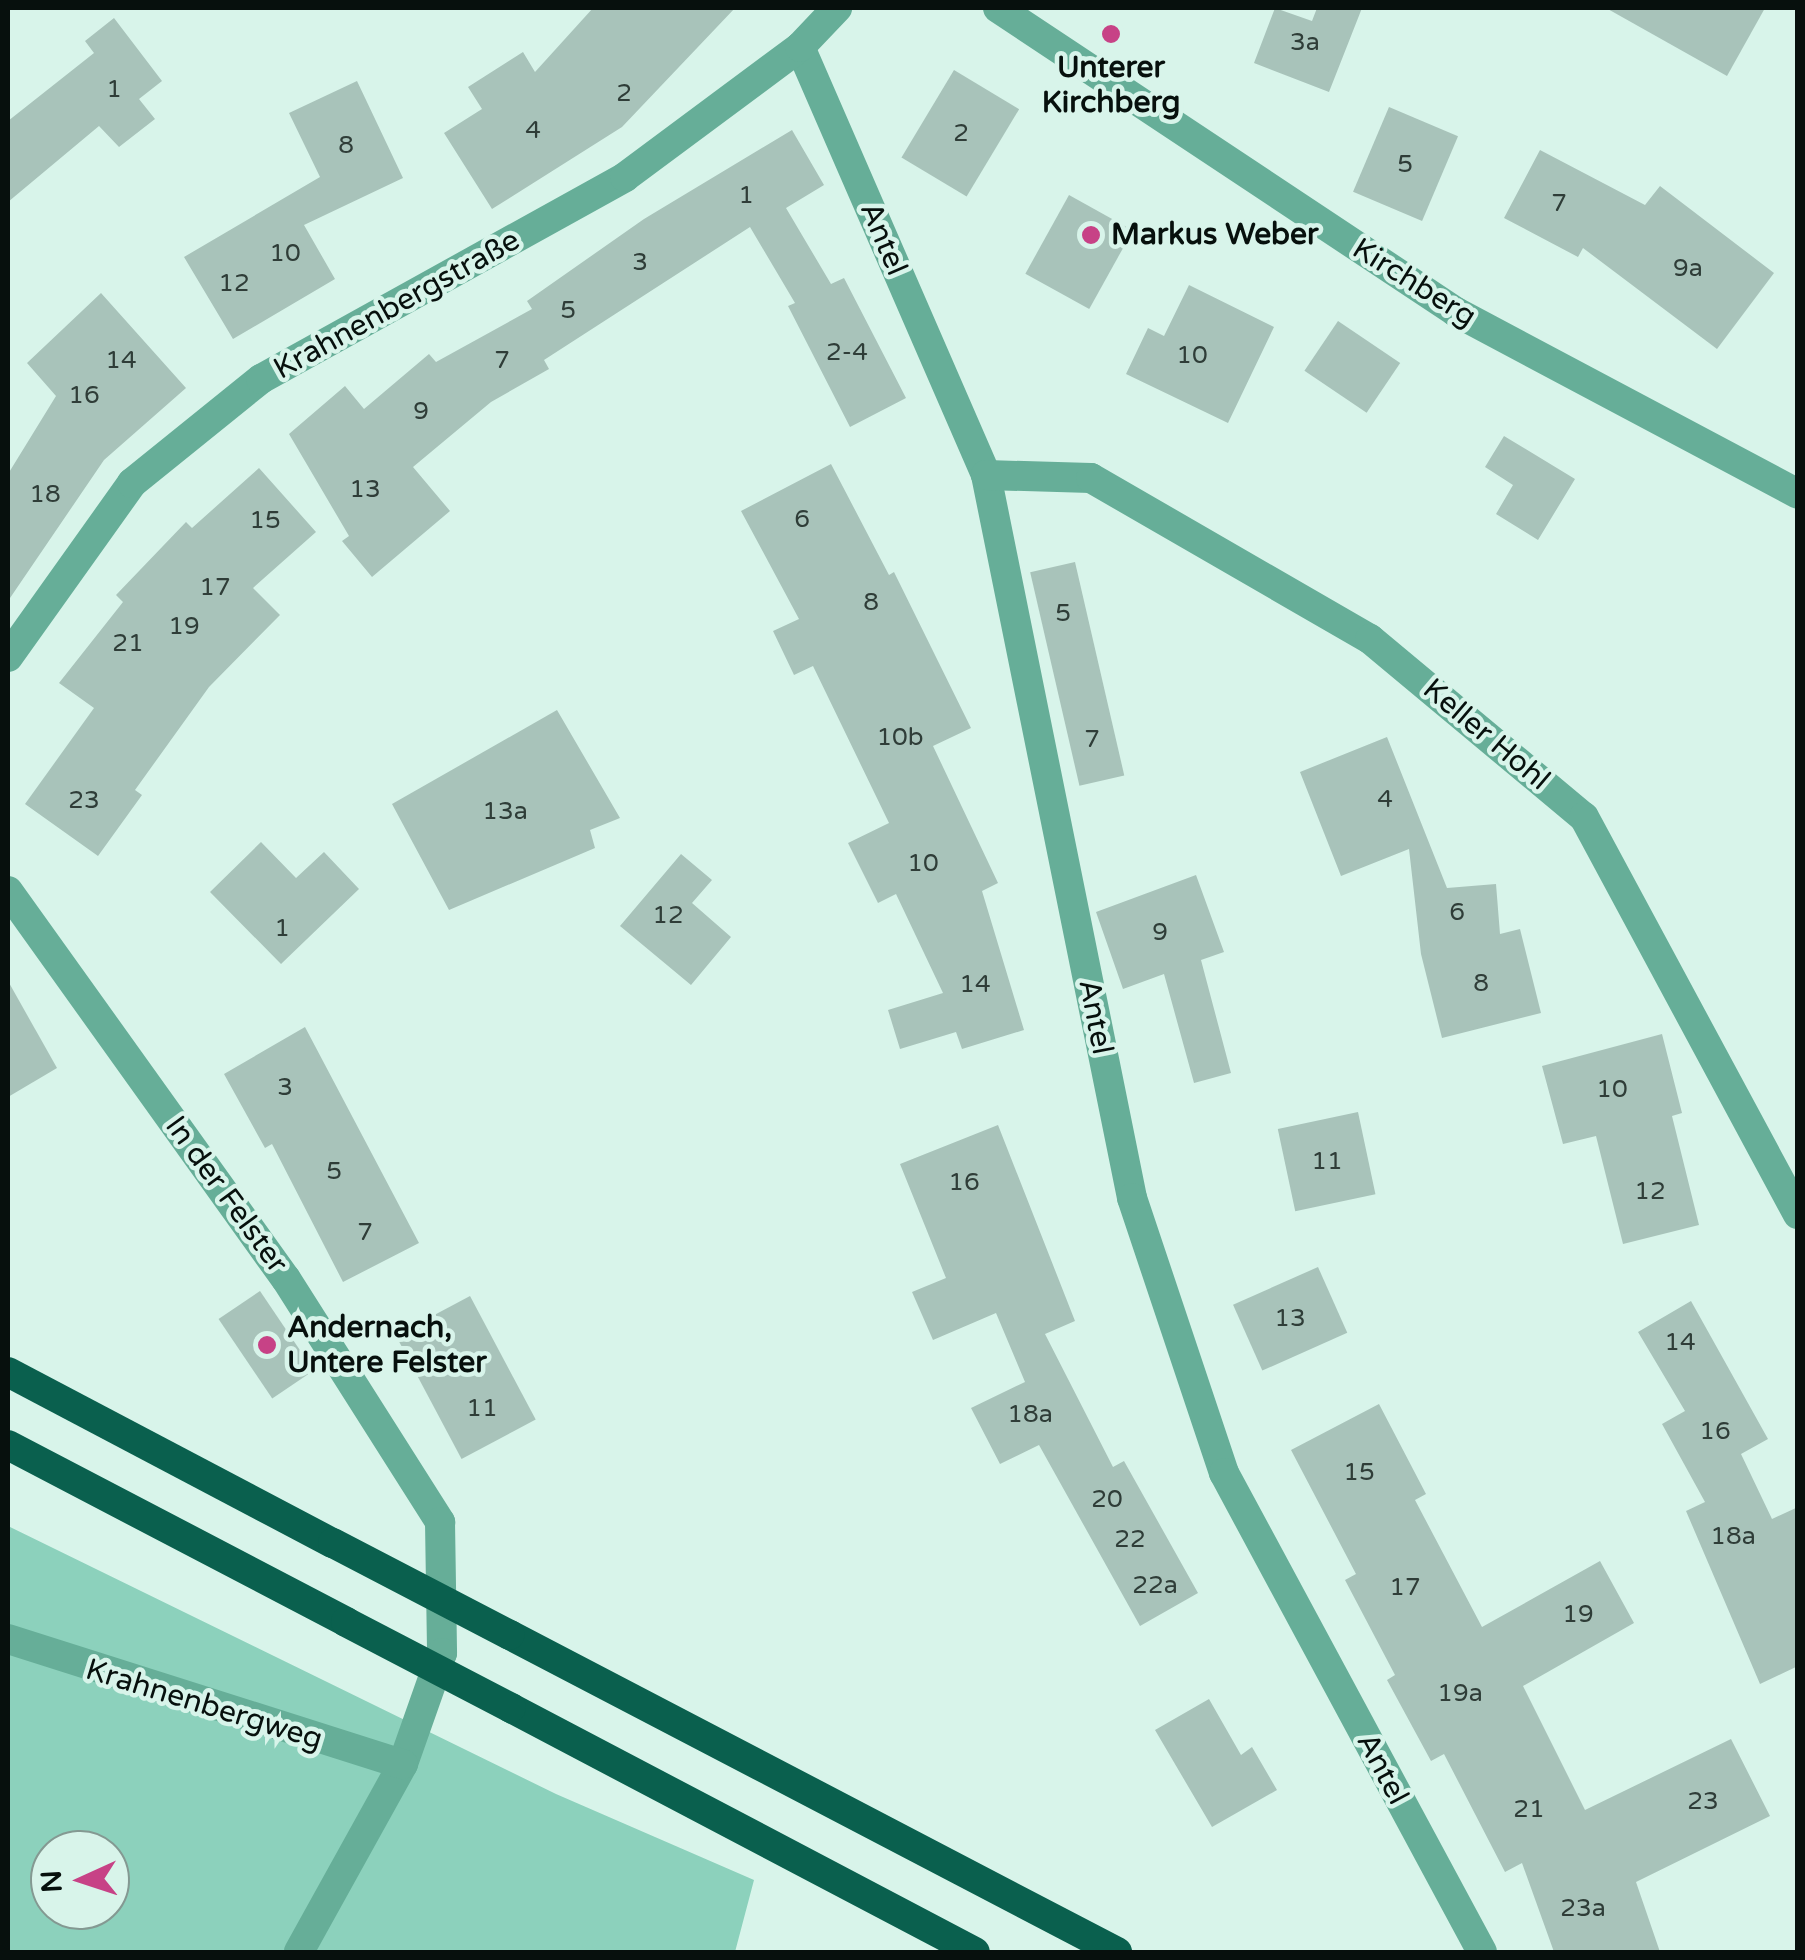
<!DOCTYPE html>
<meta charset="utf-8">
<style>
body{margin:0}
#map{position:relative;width:1805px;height:1960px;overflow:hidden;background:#d8f4ea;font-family:"Varela Round",sans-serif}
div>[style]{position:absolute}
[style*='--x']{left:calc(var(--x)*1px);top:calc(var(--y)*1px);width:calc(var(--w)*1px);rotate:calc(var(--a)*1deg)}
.green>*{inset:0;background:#8cd1bc}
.building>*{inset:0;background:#a8c3ba;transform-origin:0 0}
.minor>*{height:30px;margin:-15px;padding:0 15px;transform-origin:15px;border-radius:15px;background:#66ae98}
.trunk>*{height:30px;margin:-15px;padding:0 15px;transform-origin:15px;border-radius:15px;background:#0a604e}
.trunk-bridge>*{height:30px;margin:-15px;padding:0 15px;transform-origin:15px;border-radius:15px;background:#0a604e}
.dots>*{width:28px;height:28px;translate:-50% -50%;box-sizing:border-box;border:5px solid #d8f4ea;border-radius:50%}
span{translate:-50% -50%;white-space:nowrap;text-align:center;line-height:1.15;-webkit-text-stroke:9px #d8f4ea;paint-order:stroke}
.number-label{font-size:25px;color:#2f3d38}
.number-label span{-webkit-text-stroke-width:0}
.poi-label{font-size:30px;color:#07100d;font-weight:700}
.left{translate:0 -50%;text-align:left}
.street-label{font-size:30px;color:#07100d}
.frame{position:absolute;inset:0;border:10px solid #07100d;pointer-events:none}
.north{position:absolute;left:30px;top:1830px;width:100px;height:100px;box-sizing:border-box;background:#d8f4ea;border:2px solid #849992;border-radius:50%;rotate:267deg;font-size:28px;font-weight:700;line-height:40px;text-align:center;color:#07100d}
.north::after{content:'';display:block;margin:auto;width:35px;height:45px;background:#c74286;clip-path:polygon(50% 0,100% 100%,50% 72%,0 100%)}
</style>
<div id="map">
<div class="green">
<i style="clip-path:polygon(evenodd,8px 1526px,556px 1794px,754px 1880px,735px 1952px,8px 1952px,8px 1526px,50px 1850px,110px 1850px,110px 1910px,50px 1910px,50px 1850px)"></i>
</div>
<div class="building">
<i style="clip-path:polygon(593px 8px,735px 8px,622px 127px,492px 209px,444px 133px,482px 109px,468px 87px,523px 52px,535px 72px)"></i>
<i style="clip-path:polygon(1275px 8px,1312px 21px,1317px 8px,1362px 8px,1329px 92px,1254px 63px)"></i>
<i style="clip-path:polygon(1606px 8px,1765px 8px,1727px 76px)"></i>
<i style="clip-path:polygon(114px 18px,162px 81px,139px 99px,155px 119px,119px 147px,99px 126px,8px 202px,8px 121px,94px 53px,85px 41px)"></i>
<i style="left:954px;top:70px;width:76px;height:102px;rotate:31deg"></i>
<i style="clip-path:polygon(357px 81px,403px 178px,304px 225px,335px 279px,233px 339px,184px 257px,320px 177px,289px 113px)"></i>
<i style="left:1389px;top:107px;width:75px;height:92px;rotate:23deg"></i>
<i style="clip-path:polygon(792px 130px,824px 185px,786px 208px,831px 284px,844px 278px,906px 398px,850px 427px,788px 306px,795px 303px,750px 227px,544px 360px,549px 369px,491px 402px,413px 467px,450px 511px,372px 577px,342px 541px,349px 536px,289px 434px,345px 386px,364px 409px,429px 354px,436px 362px,532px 309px,527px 301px,644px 219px)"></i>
<i style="clip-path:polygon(1540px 150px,1645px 205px,1660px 186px,1774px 273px,1717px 349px,1583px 248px,1578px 257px,1504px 218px)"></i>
<i style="left:1069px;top:195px;width:73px;height:90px;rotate:29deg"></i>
<i style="clip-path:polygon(1189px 285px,1274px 327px,1228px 423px,1126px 374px,1148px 328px,1164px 336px)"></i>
<i style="clip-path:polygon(101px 293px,186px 388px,104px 460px,8px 601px,8px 474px,56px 396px,27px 363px)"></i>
<i style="left:1338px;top:321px;width:75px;height:60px;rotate:34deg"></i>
<i style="clip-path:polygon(1504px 436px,1575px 479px,1538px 540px,1496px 514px,1513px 485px,1485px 467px)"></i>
<i style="clip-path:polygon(831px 464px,889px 575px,894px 572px,971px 728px,933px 746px,998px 883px,982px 891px,1024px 1030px,962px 1049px,956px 1032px,900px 1049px,888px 1010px,943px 993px,896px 894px,878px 903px,848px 843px,889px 823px,813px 666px,794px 675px,773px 631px,799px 619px,741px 511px)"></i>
<i style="clip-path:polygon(259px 468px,316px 532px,253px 588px,280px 615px,209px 687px,135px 790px,142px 795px,98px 856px,25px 804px,94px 708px,59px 683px,123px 602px,116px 595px,186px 522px,192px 528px)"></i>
<i style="left:1075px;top:562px;width:219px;height:46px;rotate:77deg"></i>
<i style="clip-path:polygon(557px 710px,620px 818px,590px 830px,595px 848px,449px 910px,392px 804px)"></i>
<i style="clip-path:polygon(1387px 737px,1447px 888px,1496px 884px,1500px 934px,1520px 929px,1541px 1013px,1442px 1038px,1421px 954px,1409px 849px,1341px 876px,1300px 772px)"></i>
<i style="clip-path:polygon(261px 842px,296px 878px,324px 852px,359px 889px,281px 964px,210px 892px)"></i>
<i style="clip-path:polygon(681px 854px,712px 880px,692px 903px,731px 937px,691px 985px,620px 926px)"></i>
<i style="clip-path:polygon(1196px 875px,1224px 952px,1201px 960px,1231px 1073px,1194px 1083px,1164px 974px,1123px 989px,1096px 912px)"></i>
<i style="clip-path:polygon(8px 981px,57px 1068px,8px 1097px)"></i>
<i style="clip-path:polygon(305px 1027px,419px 1243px,343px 1282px,272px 1144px,265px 1148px,224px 1074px)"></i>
<i style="clip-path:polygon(1662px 1034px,1682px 1113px,1672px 1116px,1699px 1225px,1623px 1244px,1596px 1136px,1563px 1144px,1542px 1066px)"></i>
<i style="left:1358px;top:1112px;width:84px;height:82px;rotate:78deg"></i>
<i style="clip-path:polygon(998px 1125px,1075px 1321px,1045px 1334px,1113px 1467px,1124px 1461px,1198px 1593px,1140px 1626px,1039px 1445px,1000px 1464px,971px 1408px,1025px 1382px,996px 1313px,933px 1340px,912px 1292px,946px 1278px,900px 1164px)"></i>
<i style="left:1318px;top:1267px;width:72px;height:93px;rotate:66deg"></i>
<i style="left:260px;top:1291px;width:96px;height:50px;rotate:56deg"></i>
<i style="left:470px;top:1296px;width:140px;height:84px;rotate:62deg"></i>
<i style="clip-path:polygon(1691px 1301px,1768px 1439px,1741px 1454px,1772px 1519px,1798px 1507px,1798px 1666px,1760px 1684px,1686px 1511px,1705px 1502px,1662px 1424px,1685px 1411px,1638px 1332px)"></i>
<i style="clip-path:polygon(1379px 1404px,1426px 1494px,1415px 1500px,1482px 1627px,1600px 1561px,1634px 1623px,1523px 1686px,1585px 1810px,1731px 1739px,1770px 1816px,1636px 1882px,1660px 1952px,1554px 1952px,1522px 1863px,1505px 1872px,1444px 1754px,1431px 1761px,1387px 1680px,1395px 1675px,1345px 1580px,1356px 1574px,1291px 1450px)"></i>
<i style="clip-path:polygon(1209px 1699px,1241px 1755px,1252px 1747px,1277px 1790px,1212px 1827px,1155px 1730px)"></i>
</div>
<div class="minor">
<i style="--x:998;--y:8;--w:550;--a:33.57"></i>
<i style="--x:1456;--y:312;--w:387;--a:28"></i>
<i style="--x:800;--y:47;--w:467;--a:66.5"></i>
<i style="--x:986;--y:475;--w:738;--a:78.58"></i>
<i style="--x:1132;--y:1198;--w:290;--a:71.5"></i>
<i style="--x:1224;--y:1473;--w:544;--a:61.69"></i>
<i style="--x:986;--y:475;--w:105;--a:1.6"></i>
<i style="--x:1091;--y:478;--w:322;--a:30"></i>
<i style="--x:1370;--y:639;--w:278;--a:39.8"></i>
<i style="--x:1584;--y:817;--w:451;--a:61.7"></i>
<i style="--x:8;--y:657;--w:214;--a:-54.5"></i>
<i style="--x:132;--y:483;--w:166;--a:-38.9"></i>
<i style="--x:261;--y:379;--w:416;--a:-29"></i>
<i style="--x:625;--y:177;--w:218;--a:-36.6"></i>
<i style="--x:800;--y:47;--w:54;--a:-46.5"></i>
<i style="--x:8;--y:891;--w:477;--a:54.4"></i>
<i style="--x:286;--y:1279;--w:288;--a:57.6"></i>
<i style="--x:440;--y:1522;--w:131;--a:89.1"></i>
<i style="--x:442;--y:1653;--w:118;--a:109.4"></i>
<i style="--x:403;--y:1764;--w:215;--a:119"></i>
<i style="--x:8;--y:1639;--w:414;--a:17.6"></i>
</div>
<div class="trunk">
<i style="--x:8;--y:1372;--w:367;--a:27.8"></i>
<i style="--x:8;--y:1445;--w:382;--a:27.6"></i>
<i style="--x:510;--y:1635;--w:685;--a:27.58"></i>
<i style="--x:511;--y:1708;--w:524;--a:27.74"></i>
</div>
<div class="trunk-bridge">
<i style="--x:333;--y:1543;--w:199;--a:27.5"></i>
<i style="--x:346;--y:1622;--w:186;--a:27.5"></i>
</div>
<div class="dots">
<i style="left:1111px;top:34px;background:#c74286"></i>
<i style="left:1091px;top:235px;background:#c74286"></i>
<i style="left:267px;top:1345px;background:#c74286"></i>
</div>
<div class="number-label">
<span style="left:1305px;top:42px">3a</span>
<span style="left:114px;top:89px">1</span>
<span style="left:624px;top:93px">2</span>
<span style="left:533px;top:130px">4</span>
<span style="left:961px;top:133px">2</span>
<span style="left:346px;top:145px">8</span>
<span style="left:1405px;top:164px">5</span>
<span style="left:746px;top:195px">1</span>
<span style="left:1559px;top:203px">7</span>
<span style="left:285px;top:253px">10</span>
<span style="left:640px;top:262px">3</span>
<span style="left:1688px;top:268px">9a</span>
<span style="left:234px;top:283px">12</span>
<span style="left:568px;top:310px">5</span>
<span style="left:847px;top:352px">2-4</span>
<span style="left:1192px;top:355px">10</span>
<span style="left:121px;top:360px">14</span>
<span style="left:502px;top:360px">7</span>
<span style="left:84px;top:395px">16</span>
<span style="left:421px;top:411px">9</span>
<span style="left:365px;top:489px">13</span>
<span style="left:45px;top:494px">18</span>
<span style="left:802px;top:519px">6</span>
<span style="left:265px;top:520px">15</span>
<span style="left:215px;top:587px">17</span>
<span style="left:871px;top:602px">8</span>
<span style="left:1063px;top:613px">5</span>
<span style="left:184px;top:626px">19</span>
<span style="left:128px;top:643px">21</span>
<span style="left:900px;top:737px">10b</span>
<span style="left:1092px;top:739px">7</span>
<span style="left:1385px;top:799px">4</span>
<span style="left:84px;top:800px">23</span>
<span style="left:505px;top:811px">13a</span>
<span style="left:923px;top:863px">10</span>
<span style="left:1457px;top:912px">6</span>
<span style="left:668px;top:915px">12</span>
<span style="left:282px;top:928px">1</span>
<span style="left:1160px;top:932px">9</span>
<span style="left:1481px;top:983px">8</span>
<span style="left:975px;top:984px">14</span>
<span style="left:285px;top:1087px">3</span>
<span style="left:1612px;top:1089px">10</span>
<span style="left:1327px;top:1161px">11</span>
<span style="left:334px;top:1171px">5</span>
<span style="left:964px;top:1182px">16</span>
<span style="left:1650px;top:1191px">12</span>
<span style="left:365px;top:1232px">7</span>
<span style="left:1290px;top:1318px">13</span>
<span style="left:1680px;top:1342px">14</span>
<span style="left:482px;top:1408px">11</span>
<span style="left:1030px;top:1414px">18a</span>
<span style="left:1715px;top:1431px">16</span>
<span style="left:1359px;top:1472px">15</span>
<span style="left:1107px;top:1499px">20</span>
<span style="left:1733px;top:1536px">18a</span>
<span style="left:1130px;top:1539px">22</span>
<span style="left:1155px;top:1585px">22a</span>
<span style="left:1405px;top:1587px">17</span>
<span style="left:1578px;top:1614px">19</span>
<span style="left:1460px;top:1693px">19a</span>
<span style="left:1703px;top:1801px">23</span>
<span style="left:1529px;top:1809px">21</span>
<span style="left:1583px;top:1908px">23a</span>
</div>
<div class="poi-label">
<span style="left:1111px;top:85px">Unterer<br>Kirchberg</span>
<span class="left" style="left:1111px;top:235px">Markus Weber</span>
<span class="left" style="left:287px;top:1345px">Andernach,<br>Untere Felster</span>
</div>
<div class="street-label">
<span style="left:883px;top:239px;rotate:67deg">Antel</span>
<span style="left:1414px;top:283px;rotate:32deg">Kirchberg</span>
<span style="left:397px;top:305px;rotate:-29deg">Krahnenbergstraße</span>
<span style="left:1486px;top:735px;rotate:40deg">Keller Hohl</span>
<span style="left:1095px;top:1017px;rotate:79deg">Antel</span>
<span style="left:226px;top:1195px;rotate:54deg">In der Felster</span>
<span style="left:204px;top:1705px;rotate:17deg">Krahnenbergweg</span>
<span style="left:1382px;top:1769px;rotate:62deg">Antel</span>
</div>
<div class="frame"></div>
<div class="north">N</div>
</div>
